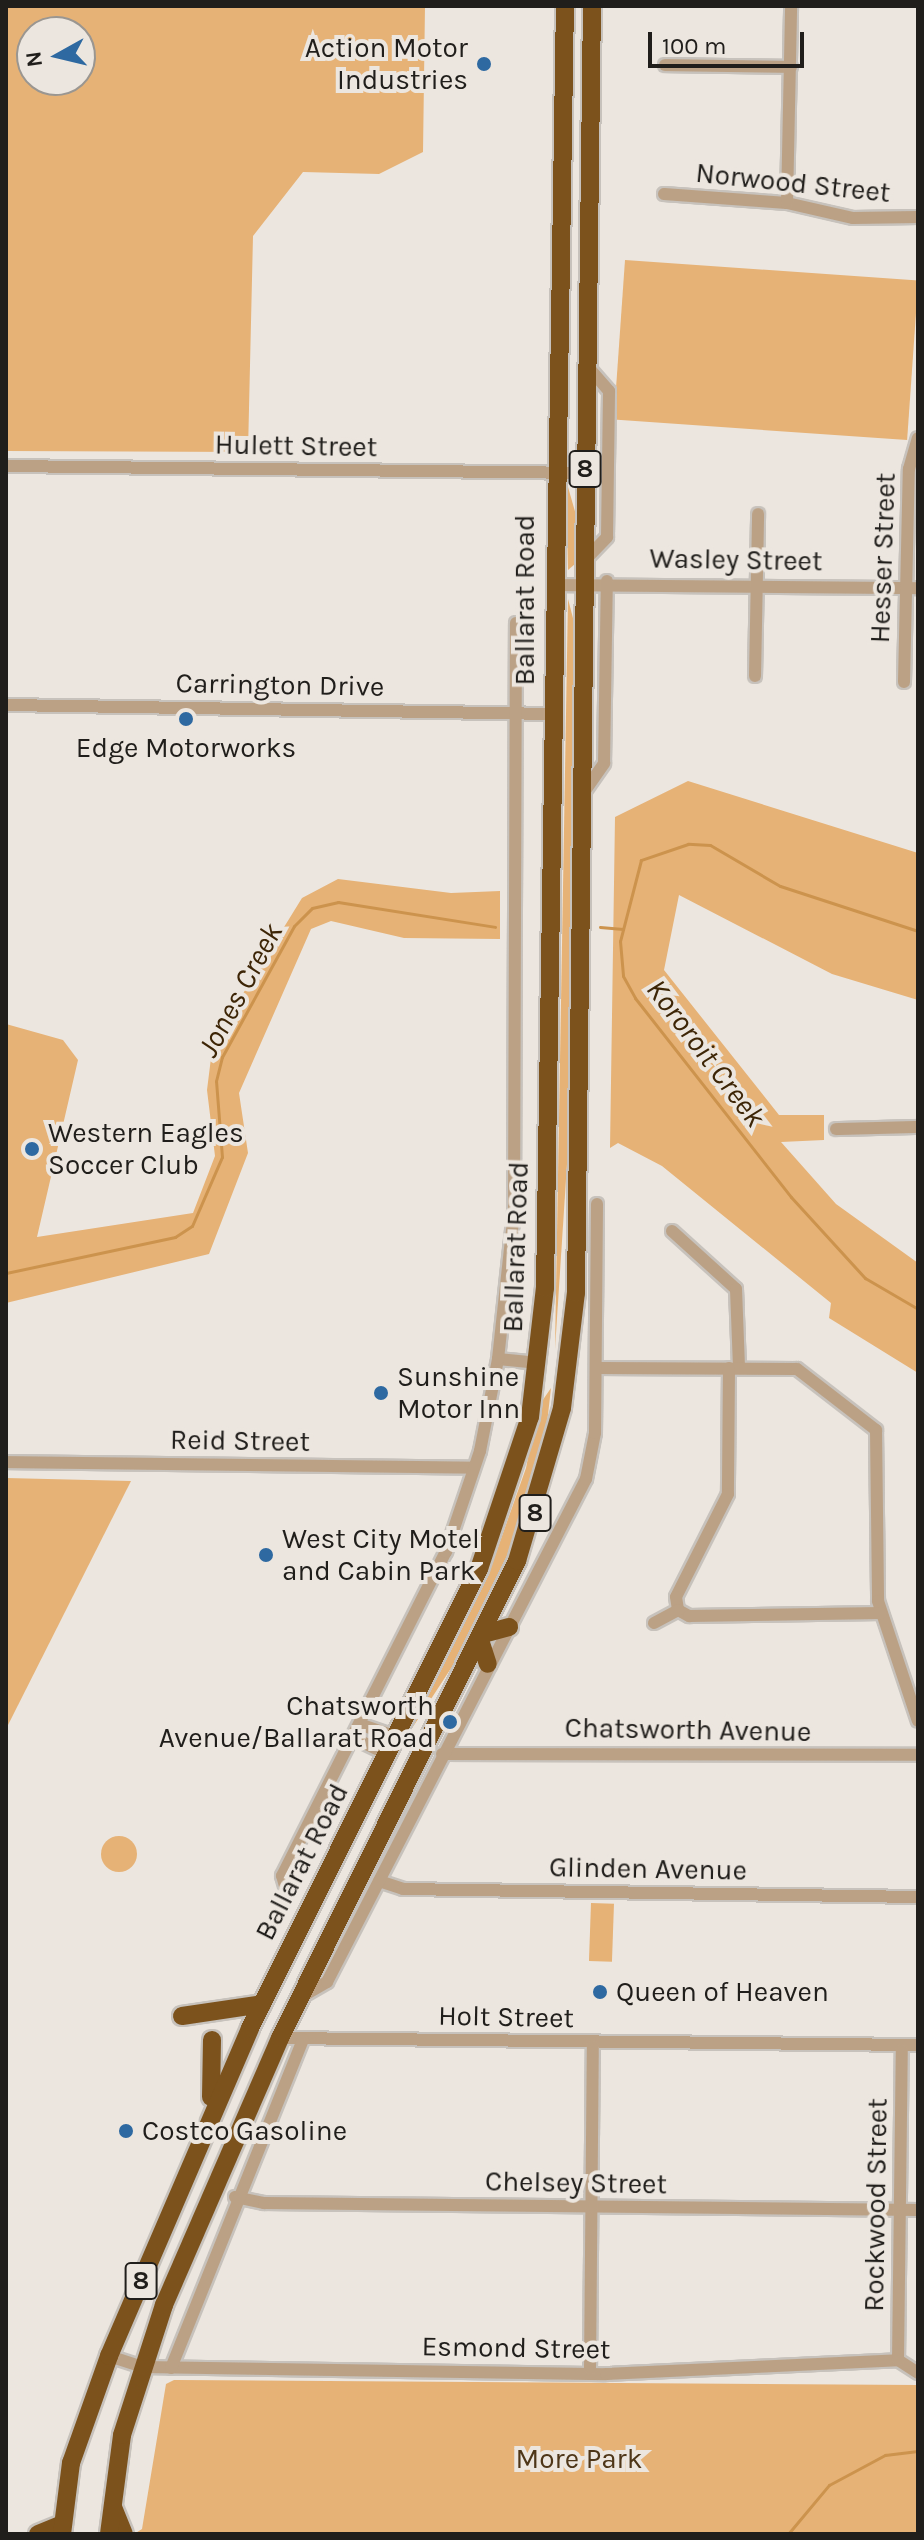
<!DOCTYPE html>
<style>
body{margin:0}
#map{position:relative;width:924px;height:2540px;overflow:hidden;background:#ece6df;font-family:Karla,sans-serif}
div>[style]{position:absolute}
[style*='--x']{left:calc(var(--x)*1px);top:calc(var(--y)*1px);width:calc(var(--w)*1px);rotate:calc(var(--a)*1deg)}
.green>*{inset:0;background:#e6b276;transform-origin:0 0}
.round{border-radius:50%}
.stream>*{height:3px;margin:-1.5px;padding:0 1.5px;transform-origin:1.5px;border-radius:1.5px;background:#cc934d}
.roads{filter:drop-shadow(2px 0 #c7c2bc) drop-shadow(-2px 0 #c7c2bc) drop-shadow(0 2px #c7c2bc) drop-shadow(0 -2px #c7c2bc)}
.minor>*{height:12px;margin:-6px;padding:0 6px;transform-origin:6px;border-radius:6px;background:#bba185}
.highway>*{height:18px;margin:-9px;padding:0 9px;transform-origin:9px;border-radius:9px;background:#7c521c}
.dots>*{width:22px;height:22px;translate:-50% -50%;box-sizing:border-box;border:4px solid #ece6df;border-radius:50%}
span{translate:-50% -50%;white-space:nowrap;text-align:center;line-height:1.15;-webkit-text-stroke:8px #ece6df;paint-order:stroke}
.shield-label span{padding:2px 6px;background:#ece6df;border:2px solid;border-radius:6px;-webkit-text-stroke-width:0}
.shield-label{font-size:26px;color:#201e1b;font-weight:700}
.poi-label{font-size:28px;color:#201e1b}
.right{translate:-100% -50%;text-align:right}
.left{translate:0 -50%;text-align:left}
.street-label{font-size:28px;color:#201e1b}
.park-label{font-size:28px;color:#4e3618}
.water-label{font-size:30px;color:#3d2506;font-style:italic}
.frame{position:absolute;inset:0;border:8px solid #201e1b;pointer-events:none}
.north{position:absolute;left:16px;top:16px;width:80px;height:80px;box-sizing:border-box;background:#ece6df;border:2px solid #9a9691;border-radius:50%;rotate:262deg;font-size:22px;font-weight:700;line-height:32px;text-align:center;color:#201e1b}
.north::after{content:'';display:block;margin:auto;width:28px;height:36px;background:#2e69a1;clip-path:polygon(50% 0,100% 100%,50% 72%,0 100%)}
.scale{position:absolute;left:648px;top:32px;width:156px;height:36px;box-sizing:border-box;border:4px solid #201e1b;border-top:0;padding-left:10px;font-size:24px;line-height:28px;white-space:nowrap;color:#201e1b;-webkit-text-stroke:6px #ece6df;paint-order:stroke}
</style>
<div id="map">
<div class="green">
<i style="clip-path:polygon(evenodd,6px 6px,425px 6px,423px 152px,379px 174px,303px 172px,253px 236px,248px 452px,6px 451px,6px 6px,32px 32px,80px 32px,80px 80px,32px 80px,32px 32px)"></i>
<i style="left:625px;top:260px;width:294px;height:160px;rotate:4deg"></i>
<i style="clip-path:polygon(566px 480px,576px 515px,575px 564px,568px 570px)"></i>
<i style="clip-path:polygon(568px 599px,574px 622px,569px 1133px,555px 1349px)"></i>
<i style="clip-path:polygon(688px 781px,918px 853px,918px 1000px,832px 974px,679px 895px,664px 970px,779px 1115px,824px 1115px,824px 1140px,781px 1142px,836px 1204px,918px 1263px,918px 1373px,829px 1318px,831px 1303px,662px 1166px,618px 1143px,610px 1148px,615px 817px)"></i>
<i style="clip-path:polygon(338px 879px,451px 893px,500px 891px,500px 939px,404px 938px,331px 921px,311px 929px,239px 1093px,248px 1153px,209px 1254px,6px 1303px,6px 1024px,63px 1040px,78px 1060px,37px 1237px,193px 1213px,215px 1156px,207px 1090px,213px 1042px,302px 898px)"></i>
<i style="clip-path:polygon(551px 1388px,545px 1441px,507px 1559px,470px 1639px,407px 1736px,497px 1550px,526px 1468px,538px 1407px)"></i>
<i style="clip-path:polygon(6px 1478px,131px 1481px,6px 1729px)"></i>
<i class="round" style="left:101px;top:1836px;width:36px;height:36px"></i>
<i style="left:591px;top:1903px;width:23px;height:58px;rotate:2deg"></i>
<i style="clip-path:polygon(174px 2380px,918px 2385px,918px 2534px,134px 2534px,142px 2529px,166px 2384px)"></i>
</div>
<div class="stream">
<i style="--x:600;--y:927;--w:23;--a:5"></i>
<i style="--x:918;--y:931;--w:145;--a:-161.9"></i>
<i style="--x:780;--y:886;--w:81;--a:-149.6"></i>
<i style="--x:710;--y:845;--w:22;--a:-177"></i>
<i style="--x:688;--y:844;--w:50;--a:161.2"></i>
<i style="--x:641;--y:860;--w:84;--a:104.5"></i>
<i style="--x:620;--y:941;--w:35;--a:85"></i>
<i style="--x:623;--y:976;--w:25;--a:61"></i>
<i style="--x:635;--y:998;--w:253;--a:51.9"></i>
<i style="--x:791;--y:1197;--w:110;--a:47.6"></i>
<i style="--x:865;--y:1278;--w:61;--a:30.3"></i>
<i style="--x:6;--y:1273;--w:173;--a:-12"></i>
<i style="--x:175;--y:1237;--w:20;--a:-33"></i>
<i style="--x:192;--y:1226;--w:75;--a:-66.5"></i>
<i style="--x:222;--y:1157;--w:76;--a:-94.5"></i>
<i style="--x:216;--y:1081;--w:25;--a:-76"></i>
<i style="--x:222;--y:1057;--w:149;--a:-61.2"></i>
<i style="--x:294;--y:926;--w:25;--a:-45"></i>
<i style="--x:312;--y:908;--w:27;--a:-13"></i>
<i style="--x:338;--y:902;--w:159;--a:9"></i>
<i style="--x:788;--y:2534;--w:64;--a:-50.1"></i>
<i style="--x:829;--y:2485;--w:64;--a:-28.2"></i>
<i style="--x:885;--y:2455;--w:33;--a:-7"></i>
</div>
<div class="roads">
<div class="minor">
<i style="--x:665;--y:65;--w:126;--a:0.9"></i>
<i style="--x:664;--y:194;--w:123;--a:4.2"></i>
<i style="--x:787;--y:203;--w:68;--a:12.8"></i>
<i style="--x:853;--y:218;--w:65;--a:-0.9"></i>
<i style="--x:787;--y:203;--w:197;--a:-88.8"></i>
<i style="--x:6;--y:466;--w:579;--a:0.69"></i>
<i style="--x:585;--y:560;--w:32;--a:-46"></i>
<i style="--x:607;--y:537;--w:146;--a:-89.2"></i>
<i style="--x:609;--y:391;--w:33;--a:-131"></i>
<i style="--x:554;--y:585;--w:364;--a:0.5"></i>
<i style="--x:755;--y:676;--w:162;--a:-88.9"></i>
<i style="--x:904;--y:682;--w:213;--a:-88.7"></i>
<i style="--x:909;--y:469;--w:32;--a:-74"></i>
<i style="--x:6;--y:705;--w:547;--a:0.94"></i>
<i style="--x:582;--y:795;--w:39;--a:-55"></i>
<i style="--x:604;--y:763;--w:182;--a:-89.1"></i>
<i style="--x:836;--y:1129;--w:82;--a:-1.4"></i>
<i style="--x:672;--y:1231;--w:86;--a:42.2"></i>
<i style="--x:736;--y:1289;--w:79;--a:87.8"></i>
<i style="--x:498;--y:1359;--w:41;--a:5.6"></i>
<i style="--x:597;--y:1368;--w:200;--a:0.3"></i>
<i style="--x:797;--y:1369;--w:100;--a:37.7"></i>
<i style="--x:876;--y:1430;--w:171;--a:89.3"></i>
<i style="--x:878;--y:1601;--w:126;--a:71.6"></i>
<i style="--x:729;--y:1368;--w:126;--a:90.5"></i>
<i style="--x:728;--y:1494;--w:115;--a:116.8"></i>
<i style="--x:676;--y:1597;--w:13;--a:81"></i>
<i style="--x:678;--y:1610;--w:13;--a:29"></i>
<i style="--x:689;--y:1616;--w:192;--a:-0.9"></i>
<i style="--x:6;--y:1462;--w:467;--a:0.7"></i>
<i style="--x:654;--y:1623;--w:27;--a:-28"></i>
<i style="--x:362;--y:1725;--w:36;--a:19"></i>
<i style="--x:352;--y:1737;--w:39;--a:26"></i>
<i style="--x:442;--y:1754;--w:476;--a:0.1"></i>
<i style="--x:379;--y:1881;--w:25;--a:18"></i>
<i style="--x:403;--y:1889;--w:515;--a:0.89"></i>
<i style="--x:287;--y:1893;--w:18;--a:-106"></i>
<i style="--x:282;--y:1876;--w:363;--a:-63.2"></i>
<i style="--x:446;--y:1552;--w:107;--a:-71.4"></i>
<i style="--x:480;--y:1451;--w:94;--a:-78.9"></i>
<i style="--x:498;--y:1359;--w:148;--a:-83.8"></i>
<i style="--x:514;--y:1212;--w:589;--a:-89.81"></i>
<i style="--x:301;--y:1997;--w:30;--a:-30"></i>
<i style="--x:327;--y:1982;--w:566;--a:-62.76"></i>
<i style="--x:586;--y:1479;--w:47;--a:-78.9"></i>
<i style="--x:595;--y:1433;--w:229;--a:-89.5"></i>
<i style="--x:280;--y:2038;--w:638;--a:0.63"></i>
<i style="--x:235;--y:2197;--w:30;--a:12"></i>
<i style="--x:264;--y:2203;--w:654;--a:0.61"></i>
<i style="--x:109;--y:2356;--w:36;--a:18"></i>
<i style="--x:143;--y:2367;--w:463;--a:0.9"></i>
<i style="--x:606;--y:2374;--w:292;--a:-2.7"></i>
<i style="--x:898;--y:2360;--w:24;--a:33"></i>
<i style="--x:898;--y:2360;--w:310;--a:-89.3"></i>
<i style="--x:171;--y:2368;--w:354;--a:-68.1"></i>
<i style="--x:590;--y:2369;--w:323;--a:-89.5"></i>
</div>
<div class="highway">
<i style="--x:483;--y:1634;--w:27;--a:-15"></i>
<i style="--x:480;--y:1640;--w:25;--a:72"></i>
<i style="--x:182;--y:2016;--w:81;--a:-8.5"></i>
<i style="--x:211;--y:2097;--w:57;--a:-89"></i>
<i style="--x:113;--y:2507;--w:29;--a:68"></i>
<i style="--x:38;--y:2534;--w:27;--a:-22"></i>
<i style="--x:62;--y:2534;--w:72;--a:-82.8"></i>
<i style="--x:71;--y:2463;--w:114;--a:-70.4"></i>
<i style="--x:109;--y:2356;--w:357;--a:-66.7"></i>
<i style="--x:250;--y:2028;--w:513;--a:-63.48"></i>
<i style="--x:479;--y:1569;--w:160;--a:-71.5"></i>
<i style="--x:530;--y:1417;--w:130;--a:-83.4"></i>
<i style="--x:545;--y:1288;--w:1282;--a:-89.11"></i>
<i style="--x:109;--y:2534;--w:100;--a:-82.5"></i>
<i style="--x:122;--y:2435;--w:137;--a:-72.1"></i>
<i style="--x:164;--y:2305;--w:291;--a:-66.5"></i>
<i style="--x:280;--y:2038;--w:533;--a:-63.58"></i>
<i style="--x:517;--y:1561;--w:159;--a:-73.6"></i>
<i style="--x:562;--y:1408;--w:116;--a:-83.1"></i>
<i style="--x:576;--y:1293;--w:1287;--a:-89.29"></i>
</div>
</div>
<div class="dots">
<i style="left:484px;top:64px;background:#2e69a1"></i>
<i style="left:186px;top:719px;background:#2e69a1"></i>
<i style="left:32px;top:1149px;background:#2e69a1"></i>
<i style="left:381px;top:1393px;background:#2e69a1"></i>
<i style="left:266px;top:1555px;background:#2e69a1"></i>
<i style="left:450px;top:1722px;background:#2e69a1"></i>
<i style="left:600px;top:1992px;background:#2e69a1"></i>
<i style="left:126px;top:2131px;background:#2e69a1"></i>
</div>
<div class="shield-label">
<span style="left:585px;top:469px">8</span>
<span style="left:535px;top:1513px">8</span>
<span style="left:141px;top:2281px">8</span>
</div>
<div class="poi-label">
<span class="right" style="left:468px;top:64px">Action Motor<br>Industries</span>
<span style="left:186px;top:748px">Edge Motorworks</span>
<span class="left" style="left:48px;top:1149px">Western Eagles<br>Soccer Club</span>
<span class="left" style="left:397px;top:1393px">Sunshine<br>Motor Inn</span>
<span class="left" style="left:282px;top:1555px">West City Motel<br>and Cabin Park</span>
<span class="right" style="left:434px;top:1722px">Chatsworth<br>Avenue/Ballarat Road</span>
<span class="left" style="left:616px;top:1992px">Queen of Heaven</span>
<span class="left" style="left:142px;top:2131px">Costco Gasoline</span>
</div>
<div class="street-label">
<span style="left:793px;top:183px;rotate:6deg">Norwood Street</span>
<span style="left:296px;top:446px;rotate:1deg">Hulett Street</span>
<span style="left:883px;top:558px;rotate:-88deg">Hesser Street</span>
<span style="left:736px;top:560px;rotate:1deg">Wasley Street</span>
<span style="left:525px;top:600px;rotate:-90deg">Ballarat Road</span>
<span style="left:280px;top:685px;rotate:1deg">Carrington Drive</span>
<span style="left:516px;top:1247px;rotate:-88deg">Ballarat Road</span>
<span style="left:240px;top:1441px;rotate:1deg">Reid Street</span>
<span style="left:688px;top:1730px;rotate:1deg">Chatsworth Avenue</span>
<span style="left:302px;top:1862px;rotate:-63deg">Ballarat Road</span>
<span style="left:648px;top:1869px;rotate:1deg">Glinden Avenue</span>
<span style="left:506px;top:2017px;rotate:1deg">Holt Street</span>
<span style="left:576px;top:2183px;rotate:1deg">Chelsey Street</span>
<span style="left:876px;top:2205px;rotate:-89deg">Rockwood Street</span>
<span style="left:516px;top:2348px;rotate:1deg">Esmond Street</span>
</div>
<div class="park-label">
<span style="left:579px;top:2459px">More Park</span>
</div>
<div class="water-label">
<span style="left:240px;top:990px;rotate:-62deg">Jones Creek</span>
<span style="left:706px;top:1053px;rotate:53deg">Kororoit Creek</span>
</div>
<div class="frame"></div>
<div class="north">N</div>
<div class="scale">100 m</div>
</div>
